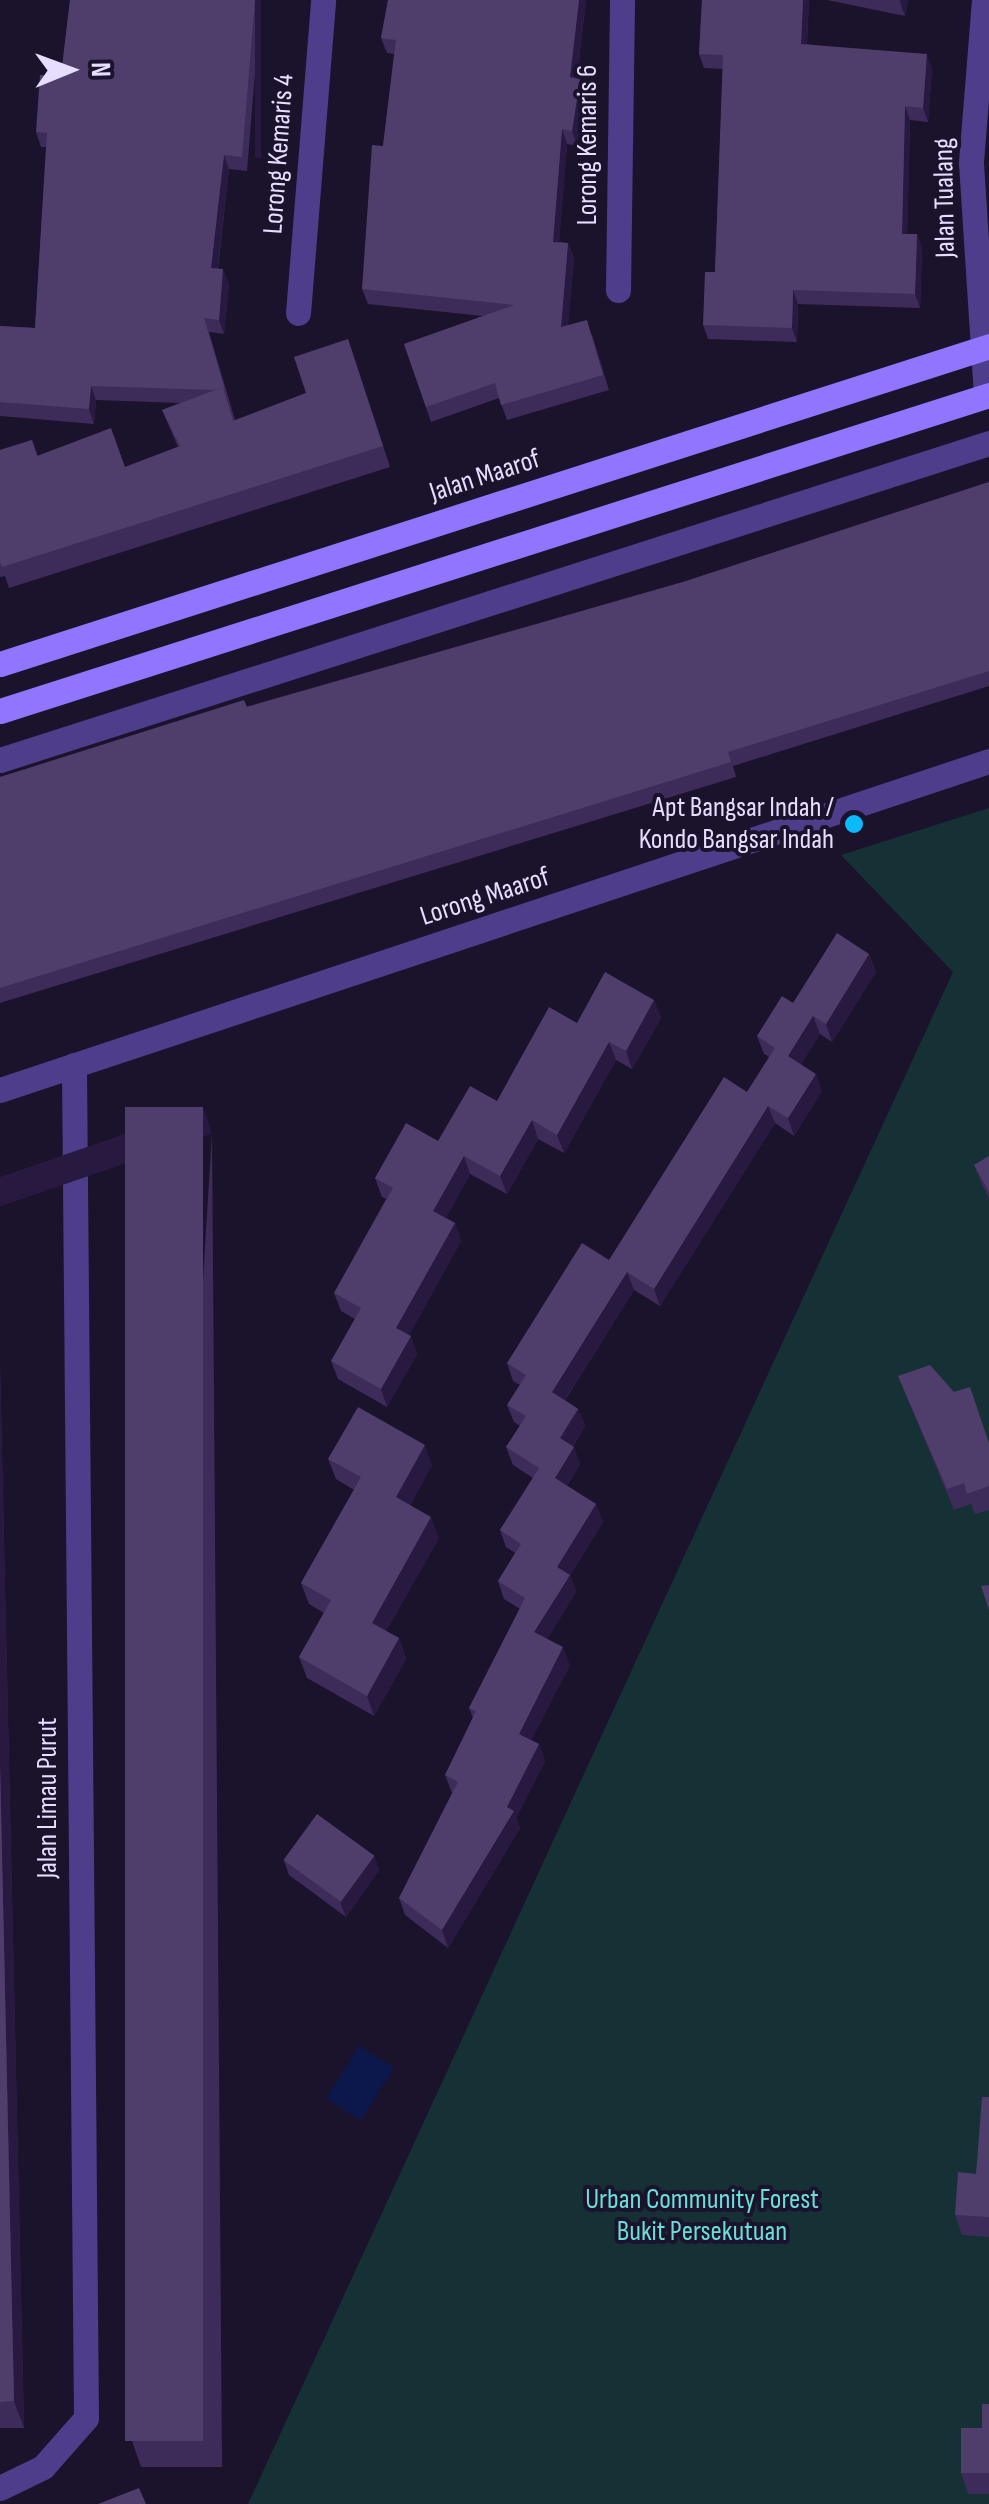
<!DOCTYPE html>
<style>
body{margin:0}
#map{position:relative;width:989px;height:2504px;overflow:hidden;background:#1b122c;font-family:"Sofia Sans Condensed",sans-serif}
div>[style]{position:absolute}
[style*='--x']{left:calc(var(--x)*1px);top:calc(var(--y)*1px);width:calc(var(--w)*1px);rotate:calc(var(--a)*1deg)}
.green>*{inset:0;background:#153136}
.water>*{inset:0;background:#0c174b;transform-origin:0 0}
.minor>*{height:25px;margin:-12.5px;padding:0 12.5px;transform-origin:12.5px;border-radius:12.5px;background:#4e3d8b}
.secondary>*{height:25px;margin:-12.5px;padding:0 12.5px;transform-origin:12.5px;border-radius:12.5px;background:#9175fe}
.wall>*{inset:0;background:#3d2b59}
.shaded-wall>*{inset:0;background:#281940;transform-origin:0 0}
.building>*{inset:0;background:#4f3e6b;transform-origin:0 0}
.dots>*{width:28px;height:28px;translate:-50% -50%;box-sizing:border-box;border:5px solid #1b122c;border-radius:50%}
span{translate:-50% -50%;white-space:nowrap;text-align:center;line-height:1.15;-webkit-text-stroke:8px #1b122c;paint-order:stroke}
.street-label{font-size:28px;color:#e7ddff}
.poi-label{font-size:28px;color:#e7ddff}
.right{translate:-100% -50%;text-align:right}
.park-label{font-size:28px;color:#68e0d8}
.north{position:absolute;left:20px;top:20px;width:100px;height:100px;-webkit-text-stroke:8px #1b122c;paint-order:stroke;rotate:89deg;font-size:28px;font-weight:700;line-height:40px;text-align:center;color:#e7ddff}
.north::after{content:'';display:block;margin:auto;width:35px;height:45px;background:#e7ddff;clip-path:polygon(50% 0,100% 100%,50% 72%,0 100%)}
</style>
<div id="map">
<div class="green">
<i style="clip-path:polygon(989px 808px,989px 2504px,248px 2504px,953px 972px,841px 855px)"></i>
</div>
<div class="water">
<i style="left:359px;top:2046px;width:41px;height:62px;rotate:32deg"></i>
</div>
<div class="minor">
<i style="--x:984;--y:0;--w:164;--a:94.6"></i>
<i style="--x:971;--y:163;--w:233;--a:86.3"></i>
<i style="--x:618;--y:290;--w:290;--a:-89.2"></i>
<i style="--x:298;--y:313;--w:314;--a:-85.4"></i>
<i style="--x:0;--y:760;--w:1039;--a:-17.77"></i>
<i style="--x:0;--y:1090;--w:1042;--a:-18.4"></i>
<i style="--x:0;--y:2488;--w:48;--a:-26"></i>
<i style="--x:43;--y:2467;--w:65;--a:-48.7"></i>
<i style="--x:86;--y:2418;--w:1353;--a:-90.51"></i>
</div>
<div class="secondary">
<i style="--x:0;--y:664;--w:1039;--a:-17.82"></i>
<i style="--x:0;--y:711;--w:1038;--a:-17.72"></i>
</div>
<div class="wall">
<i style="clip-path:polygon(70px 0,261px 0,247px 171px,229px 169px,218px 269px,229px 283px,224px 334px,209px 332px,235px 420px,306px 393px,348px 339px,390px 467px,9px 588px,5px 576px,0 577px,0 450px,32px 440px,38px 456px,125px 467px,178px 447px,162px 410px,180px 403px,96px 400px,94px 424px,0 416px,0 326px,35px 328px,46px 147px,41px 147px,36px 132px,61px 76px)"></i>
<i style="clip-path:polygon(388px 0,586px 0,577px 78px,586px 93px,577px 146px,567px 144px,559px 242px,568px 243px,574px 258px,568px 325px,592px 335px,609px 390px,507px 420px,499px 398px,431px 422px,404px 344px,483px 316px,368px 304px,362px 289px,383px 146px,394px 54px,387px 53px,381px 38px)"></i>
<i style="clip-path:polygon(702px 0,809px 0,807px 44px,932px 68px,928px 122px,910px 120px,907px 234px,917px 234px,922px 248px,920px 308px,798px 304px,797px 342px,708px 339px,703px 325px,715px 272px,723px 69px,704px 68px,699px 54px)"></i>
<i style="clip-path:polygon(827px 0,908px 0,905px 16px)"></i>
<i style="clip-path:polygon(989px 482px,989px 686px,733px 766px,736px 777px,0 1003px,0 777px,683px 582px)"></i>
<i style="clip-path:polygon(869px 954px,876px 972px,832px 1042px,820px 1034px,801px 1064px,822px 1091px,794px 1136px,775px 1123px,660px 1306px,634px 1290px,565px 1400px,578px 1409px,585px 1426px,573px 1446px,580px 1464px,567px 1486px,596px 1504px,603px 1522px,570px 1575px,576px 1592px,547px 1639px,570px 1665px,531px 1740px,539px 1744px,545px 1761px,516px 1818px,520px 1828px,448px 1948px,405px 1915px,399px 1898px,452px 1793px,445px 1775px,473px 1718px,469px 1708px,520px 1609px,504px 1599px,498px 1581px,515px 1553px,506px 1547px,500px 1530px,533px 1478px,513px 1465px,506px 1447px,520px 1426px,514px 1422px,507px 1405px,520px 1385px,513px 1381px,507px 1363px,609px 1260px,747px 1092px,769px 1057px,764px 1054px,757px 1036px,793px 1003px)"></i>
<i style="clip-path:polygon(654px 1000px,661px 1018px,632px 1069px,616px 1060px,564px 1153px,538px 1139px,507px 1194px,470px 1174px,446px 1218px,455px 1223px,461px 1241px,409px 1335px,417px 1354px,387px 1407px,338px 1379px,331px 1361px,355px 1319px,341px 1311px,334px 1293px,386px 1199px,382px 1197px,375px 1178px,438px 1141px,497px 1101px,577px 1023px)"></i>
<i style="clip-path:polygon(212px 1133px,222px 2467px,141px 2467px,132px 2441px)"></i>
<i style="clip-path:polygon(989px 1156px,989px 1198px,982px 1185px,974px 1165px)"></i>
<i style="clip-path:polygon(0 1364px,24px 2428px,0 2428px)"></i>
<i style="clip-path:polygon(898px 1376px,989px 1442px,989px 1510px,975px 1514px,971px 1504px,954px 1510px)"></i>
<i style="clip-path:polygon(328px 1459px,432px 1465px,410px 1505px,439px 1538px,386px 1631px,399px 1638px,406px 1659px,374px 1716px,307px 1678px,299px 1657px,324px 1613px,309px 1604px,301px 1583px,354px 1490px,336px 1479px)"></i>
<i style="clip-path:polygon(374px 1856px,379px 1870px,346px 1917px,289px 1875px,284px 1861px)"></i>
<i style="clip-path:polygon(989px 2097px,989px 2237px,962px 2235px,955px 2215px,976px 2174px)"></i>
<i style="clip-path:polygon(989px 2404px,989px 2494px,968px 2494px,961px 2473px,982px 2428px)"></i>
</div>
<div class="shaded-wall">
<i style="left:255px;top:0;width:6px;height:158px"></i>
<i style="clip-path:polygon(579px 0,586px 0,575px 92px,570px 77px)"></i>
<i style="clip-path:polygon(803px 0,809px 0,806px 58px,801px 44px)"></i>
<i style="clip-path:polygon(900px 0,908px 0,905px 16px,900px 2px)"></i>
<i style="clip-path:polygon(927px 54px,932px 68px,928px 122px,923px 108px)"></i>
<i style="clip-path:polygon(580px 79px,586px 93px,577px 146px,572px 131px)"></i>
<i style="clip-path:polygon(905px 106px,910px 120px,907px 248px,902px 234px)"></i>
<i style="clip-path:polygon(562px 129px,567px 144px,558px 256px,553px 242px)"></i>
<i style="clip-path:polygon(224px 155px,229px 169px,216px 282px,211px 268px)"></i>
<i style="clip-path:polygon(917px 234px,922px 248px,920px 308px,915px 294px)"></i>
<i style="clip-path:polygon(568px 243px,574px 258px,567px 342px,561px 327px)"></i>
<i style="clip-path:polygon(223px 269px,229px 283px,224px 334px,219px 320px)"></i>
<i style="clip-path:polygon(793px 290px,798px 304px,797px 342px,792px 328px)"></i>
<i style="clip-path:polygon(91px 386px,96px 400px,94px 424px,89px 409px)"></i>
<i style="clip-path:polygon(869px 954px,876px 972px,832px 1042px,826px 1024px)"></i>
<i style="clip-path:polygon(654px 1000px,661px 1018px,632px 1069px,626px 1051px)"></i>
<i style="clip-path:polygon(813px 1016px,820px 1034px,795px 1074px,788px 1056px)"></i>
<i style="clip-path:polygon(609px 1042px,616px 1060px,564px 1153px,557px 1135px)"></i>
<i style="clip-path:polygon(816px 1074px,822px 1091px,794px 1136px,788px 1118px)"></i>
<i style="clip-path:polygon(768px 1106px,775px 1123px,660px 1306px,654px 1289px)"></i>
<i style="left:203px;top:1107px;width:28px;height:1334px;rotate:71deg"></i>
<i style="clip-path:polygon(532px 1120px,538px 1139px,507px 1194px,500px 1176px)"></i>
<i style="clip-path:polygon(464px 1156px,470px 1174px,440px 1229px,433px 1211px)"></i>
<i style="clip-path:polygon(455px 1223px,461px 1241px,403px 1346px,396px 1328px)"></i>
<i style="clip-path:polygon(627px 1272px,634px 1290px,558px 1410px,552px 1392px)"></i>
<i style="clip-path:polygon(411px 1336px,417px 1354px,387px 1407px,381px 1389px)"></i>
<i style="clip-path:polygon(0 1364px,24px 2428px,14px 2401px,0 1763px)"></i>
<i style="clip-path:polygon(578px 1409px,585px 1426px,566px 1456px,560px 1438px)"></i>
<i style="clip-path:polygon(425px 1445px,432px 1465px,403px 1517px,396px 1497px)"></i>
<i style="clip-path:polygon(574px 1447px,580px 1464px,561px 1495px,555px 1478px)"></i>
<i style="clip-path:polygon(596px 1504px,603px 1522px,564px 1584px,557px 1567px)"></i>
<i style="clip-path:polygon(431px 1517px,439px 1538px,379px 1643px,372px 1623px)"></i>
<i style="clip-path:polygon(570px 1575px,576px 1592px,541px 1650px,534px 1632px)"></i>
<i style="clip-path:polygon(399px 1638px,406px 1659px,374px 1716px,367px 1696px)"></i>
<i style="clip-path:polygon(563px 1647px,570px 1665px,526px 1751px,519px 1734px)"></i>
<i style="clip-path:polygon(539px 1744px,545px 1761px,516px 1818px,520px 1828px,448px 1948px,442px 1930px)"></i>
<i style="clip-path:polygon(374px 1856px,379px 1870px,346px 1917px,340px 1902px)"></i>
</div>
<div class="building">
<i style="clip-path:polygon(70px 0,255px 0,242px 157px,224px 155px,211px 268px,223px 269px,219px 320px,204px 318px,225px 390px,223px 387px,214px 390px,91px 386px,89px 409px,0 402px,0 326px,35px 328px,47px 133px,36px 132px,40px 75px,61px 76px)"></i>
<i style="clip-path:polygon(388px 0,579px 0,570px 77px,580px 79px,572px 131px,562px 129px,553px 242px,568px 243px,561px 327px,587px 320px,603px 375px,501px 405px,495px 383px,426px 407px,404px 344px,514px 305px,362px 289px,372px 145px,383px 146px,396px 40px,381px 38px)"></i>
<i style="clip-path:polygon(702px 0,803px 0,801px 44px,927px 54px,923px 108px,905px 106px,902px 234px,917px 234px,915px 294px,793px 290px,792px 328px,703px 325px,705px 272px,715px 272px,723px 55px,699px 54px)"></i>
<i style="clip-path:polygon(348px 339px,383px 446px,2px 567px,0 562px,0 450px,32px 440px,37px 456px,111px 428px,125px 467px,180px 446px,162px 410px,223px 387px,233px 421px,306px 393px,294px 357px)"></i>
<i style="clip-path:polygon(989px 482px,989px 671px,728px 752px,731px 762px,0 988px,0 777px,244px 700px,247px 707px,683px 582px)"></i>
<i style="clip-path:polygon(837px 933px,869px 954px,826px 1024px,813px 1016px,788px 1056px,816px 1074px,788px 1118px,768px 1106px,654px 1289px,627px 1272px,552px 1392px,578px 1409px,560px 1438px,574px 1447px,555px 1478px,596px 1504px,557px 1567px,570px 1575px,534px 1632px,563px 1647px,519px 1734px,539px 1744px,507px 1807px,514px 1811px,442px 1930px,399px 1898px,458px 1782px,445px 1775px,476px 1711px,469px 1708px,525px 1598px,498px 1581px,521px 1544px,500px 1530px,539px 1468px,506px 1447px,526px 1416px,507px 1405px,526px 1375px,507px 1363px,582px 1243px,609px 1260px,724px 1077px,747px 1092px,775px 1048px,757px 1036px,782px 996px,793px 1003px)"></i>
<i style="clip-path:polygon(605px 972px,654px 1000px,626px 1051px,609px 1042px,557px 1135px,532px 1120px,500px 1176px,464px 1156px,433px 1211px,455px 1223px,396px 1328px,411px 1336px,381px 1389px,331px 1361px,361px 1308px,334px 1293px,393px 1188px,375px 1178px,406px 1123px,438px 1141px,470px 1086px,497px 1101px,549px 1007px,577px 1023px)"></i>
<i style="left:125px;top:1107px;width:78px;height:1334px"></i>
<i style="clip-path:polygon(989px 1156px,989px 1192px,974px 1165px)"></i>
<i style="clip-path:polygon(930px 1365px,954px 1392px,970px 1387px,989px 1443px,989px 1486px,967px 1494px,964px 1483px,947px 1489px,898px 1376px)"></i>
<i style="clip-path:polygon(358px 1407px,425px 1445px,396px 1497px,431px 1517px,372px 1623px,399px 1638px,367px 1696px,299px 1657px,331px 1600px,301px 1583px,361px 1477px,328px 1459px)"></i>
<i style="clip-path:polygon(989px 1585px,989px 1610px,981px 1586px)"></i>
<i style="clip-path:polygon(0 1763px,14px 2401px,0 2402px)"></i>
<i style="left:317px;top:1814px;width:71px;height:57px;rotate:36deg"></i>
<i style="clip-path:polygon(982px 2097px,989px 2097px,989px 2217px,955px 2215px,958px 2172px,976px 2174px)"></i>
<i style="clip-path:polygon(982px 2404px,989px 2404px,989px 2473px,961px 2473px,961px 2428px,982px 2428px)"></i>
<i style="clip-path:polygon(139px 2488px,146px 2504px,98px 2504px)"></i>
</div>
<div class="dots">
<i style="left:854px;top:824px;background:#0bb9fd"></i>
</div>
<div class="street-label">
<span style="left:588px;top:145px;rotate:-90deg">Lorong Kemaris 6</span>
<span style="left:279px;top:154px;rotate:-86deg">Lorong Kemaris 4</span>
<span style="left:945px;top:198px;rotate:-91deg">Jalan Tualang</span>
<span style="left:485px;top:476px;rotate:-18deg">Jalan Maarof</span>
<span style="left:485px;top:897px;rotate:-18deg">Lorong Maarof</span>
<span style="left:48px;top:1798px;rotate:-90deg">Jalan Limau Purut</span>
</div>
<div class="poi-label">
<span class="right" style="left:834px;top:824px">Apt Bangsar Indah /<br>Kondo Bangsar Indah</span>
</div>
<div class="park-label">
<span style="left:702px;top:2216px">Urban Community Forest<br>Bukit Persekutuan</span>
</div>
<div class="north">N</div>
</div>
